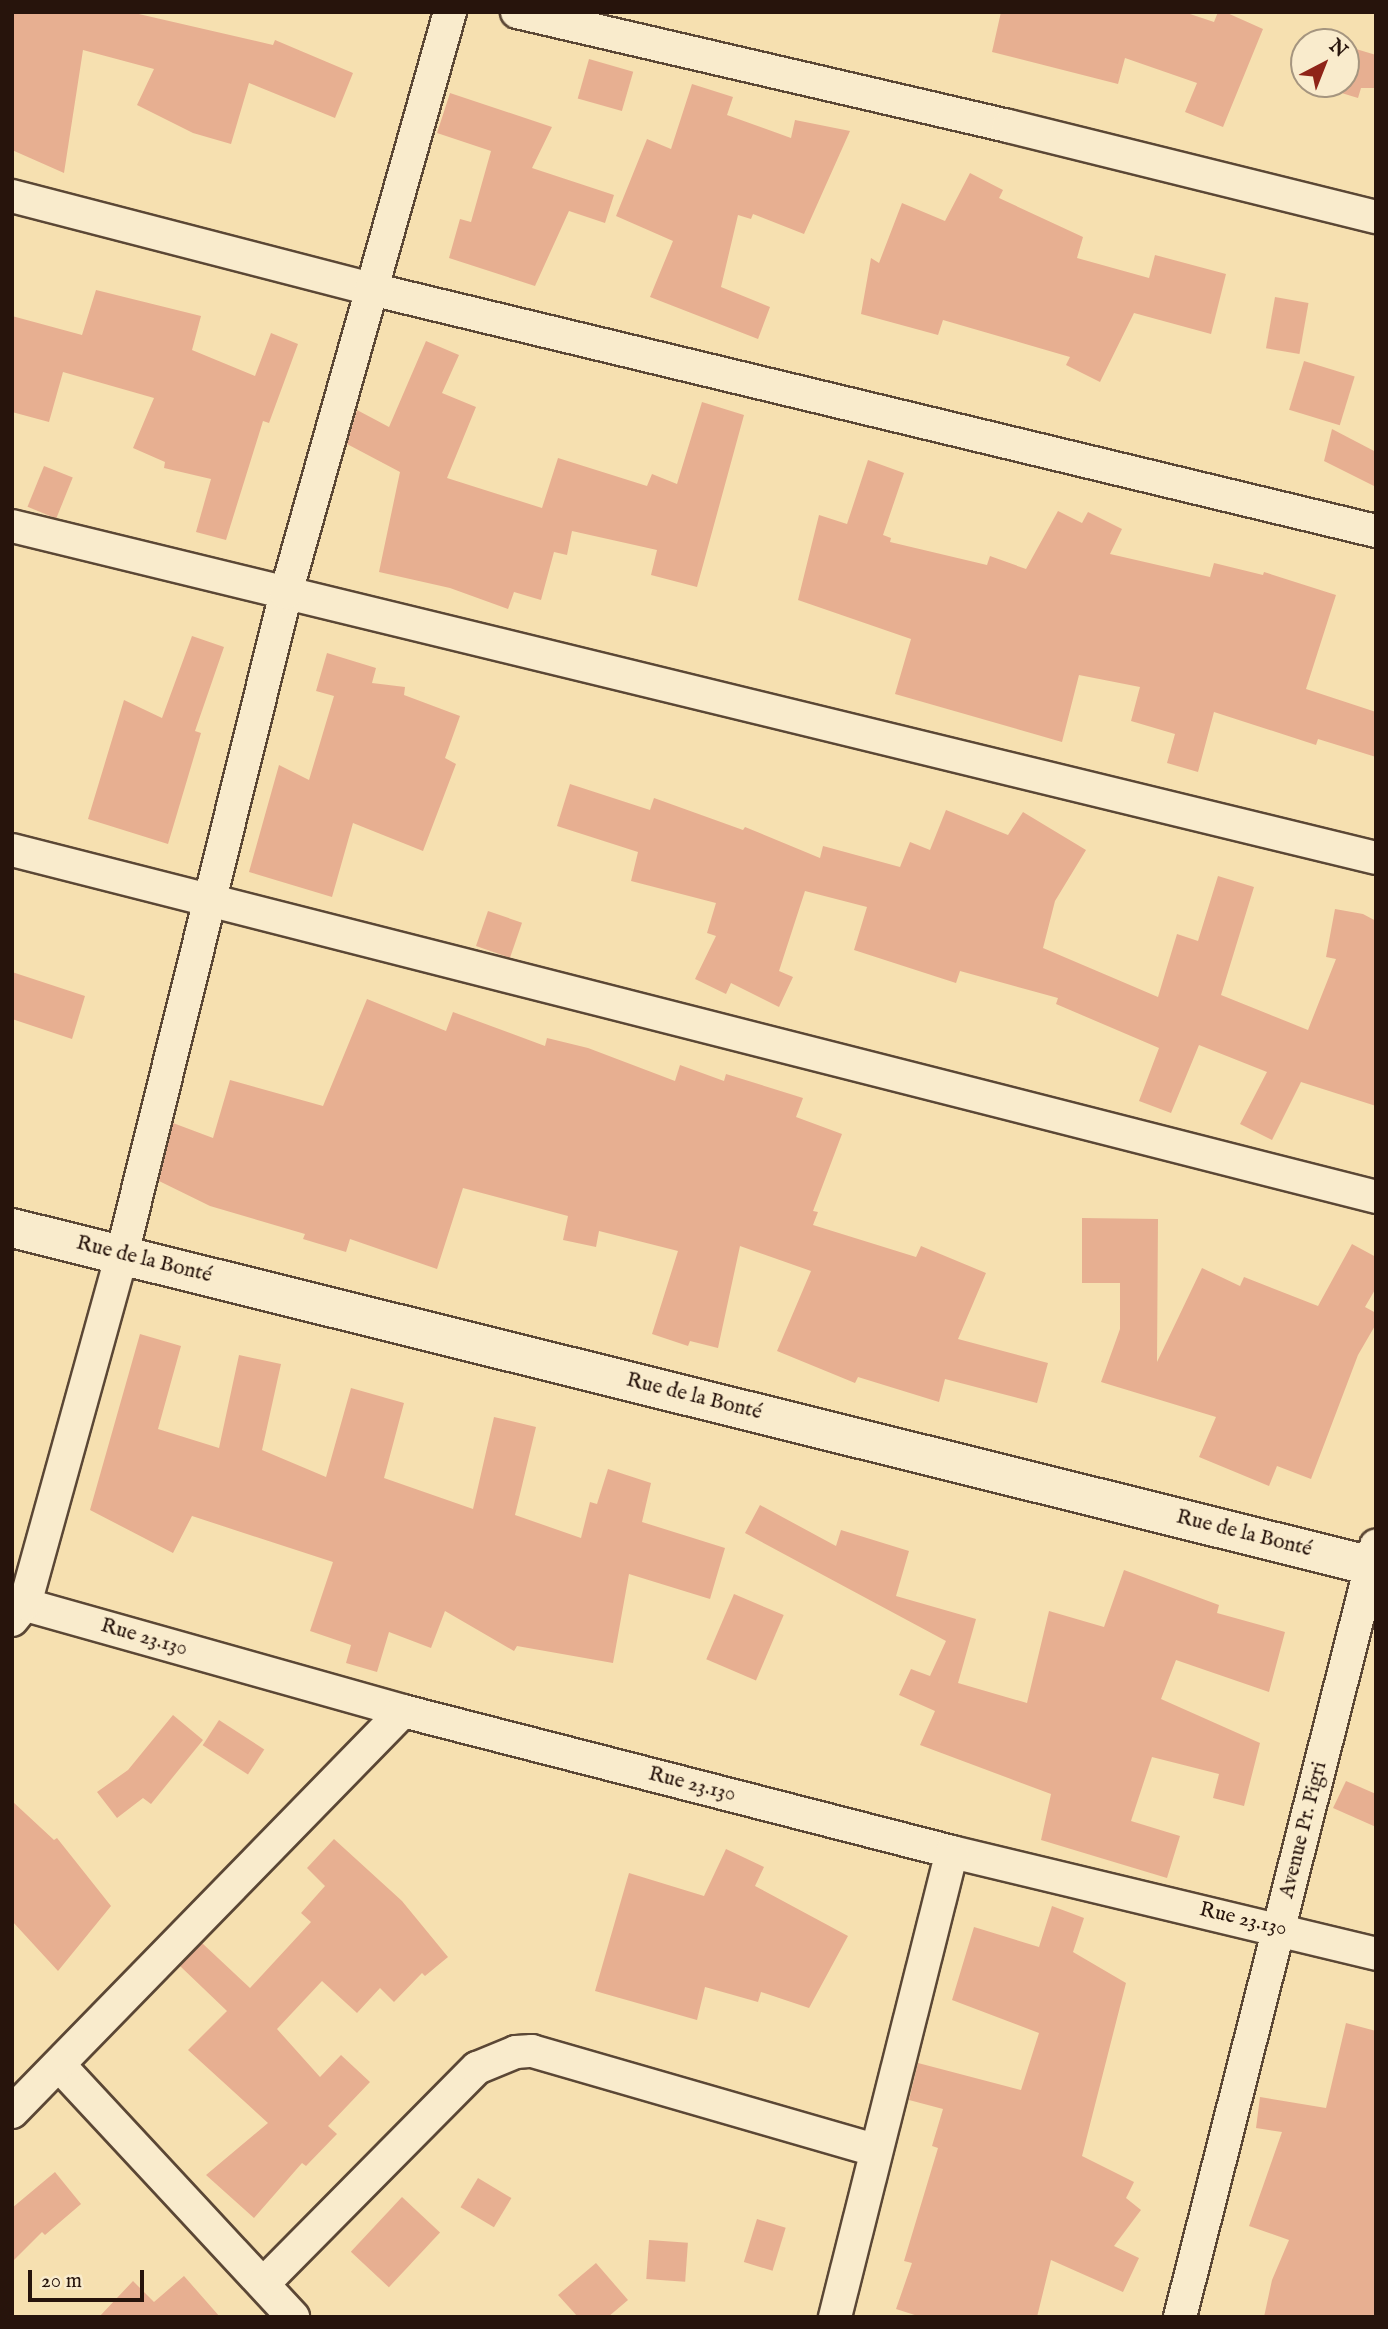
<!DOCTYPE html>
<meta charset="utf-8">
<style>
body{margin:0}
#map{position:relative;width:1388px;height:2329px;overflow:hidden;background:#f6e0b0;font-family:"IM FELL English",serif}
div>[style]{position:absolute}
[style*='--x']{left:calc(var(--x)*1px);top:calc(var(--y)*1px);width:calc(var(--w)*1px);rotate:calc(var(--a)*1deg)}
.building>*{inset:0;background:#e7af91;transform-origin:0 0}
.roads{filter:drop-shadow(2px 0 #5b4735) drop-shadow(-2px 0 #5b4735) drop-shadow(0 2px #5b4735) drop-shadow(0 -2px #5b4735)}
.street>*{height:32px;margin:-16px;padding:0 16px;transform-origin:16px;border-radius:16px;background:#f9ebcc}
.secondary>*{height:38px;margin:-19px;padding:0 19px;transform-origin:19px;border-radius:19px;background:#f9ebcc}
span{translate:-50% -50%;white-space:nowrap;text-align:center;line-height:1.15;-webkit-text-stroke:5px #f9ebcc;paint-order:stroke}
.street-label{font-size:21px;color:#27140c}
.frame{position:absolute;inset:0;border:14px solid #27140c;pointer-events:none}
.north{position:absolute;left:1290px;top:28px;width:70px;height:70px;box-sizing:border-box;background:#f9ebcc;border:2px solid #a5957f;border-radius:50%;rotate:42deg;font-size:19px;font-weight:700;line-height:28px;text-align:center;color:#27140c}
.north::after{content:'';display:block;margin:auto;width:24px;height:32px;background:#8f2418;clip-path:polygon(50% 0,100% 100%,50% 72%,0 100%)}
.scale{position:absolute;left:28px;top:2270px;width:116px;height:32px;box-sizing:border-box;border:4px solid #27140c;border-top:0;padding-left:9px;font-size:21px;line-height:24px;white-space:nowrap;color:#27140c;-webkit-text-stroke:5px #f9ebcc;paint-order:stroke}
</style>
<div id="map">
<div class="building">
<i style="clip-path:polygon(12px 12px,130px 12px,273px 45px,275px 40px,353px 73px,335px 118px,249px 83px,231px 144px,193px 133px,137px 105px,154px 69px,83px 50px,64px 173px,12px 150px)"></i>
<i style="clip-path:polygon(1001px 12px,1184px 12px,1214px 22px,1218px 12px,1225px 12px,1263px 29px,1223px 127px,1185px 112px,1197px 83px,1125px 58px,1118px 84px,992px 52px)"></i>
<i style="clip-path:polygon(1346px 46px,1376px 55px,1376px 88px,1361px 88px,1358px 98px,1325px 88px,1326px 84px,1346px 84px)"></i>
<i style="left:589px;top:59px;width:46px;height:41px;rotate:16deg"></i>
<i style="clip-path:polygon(692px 84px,733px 97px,727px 115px,791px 138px,795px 120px,850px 131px,804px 234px,753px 214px,751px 219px,738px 215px,721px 287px,770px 307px,758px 339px,650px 297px,673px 241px,616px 216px,647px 139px,671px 149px)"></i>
<i style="clip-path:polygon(450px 93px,552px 127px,532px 168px,614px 195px,605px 223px,569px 211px,535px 286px,449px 258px,460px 219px,471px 222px,491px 151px,437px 133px)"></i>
<i style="clip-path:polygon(970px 173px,1003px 190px,999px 198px,1083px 237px,1077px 258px,1149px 278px,1155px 255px,1226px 274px,1211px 334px,1134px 313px,1100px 382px,1066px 365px,1070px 357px,943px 320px,938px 335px,861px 314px,871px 258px,879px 263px,902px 203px,945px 221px)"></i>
<i style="clip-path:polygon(96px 290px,201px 316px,192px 350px,255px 376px,271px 333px,298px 344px,269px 423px,263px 421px,226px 540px,196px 532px,211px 479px,164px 468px,165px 462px,133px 448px,154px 398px,63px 372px,49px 422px,12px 412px,12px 316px,82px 335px)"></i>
<i style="left:1275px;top:297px;width:34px;height:52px;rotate:10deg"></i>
<i style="clip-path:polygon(426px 341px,459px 355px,442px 393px,476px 407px,447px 478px,542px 508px,558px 458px,647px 486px,652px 474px,677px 484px,702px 402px,744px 415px,697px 587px,651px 575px,657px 550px,572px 531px,567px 555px,554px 552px,541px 600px,514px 592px,508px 609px,450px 588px,379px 572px,400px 472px,347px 444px,357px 410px,389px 427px)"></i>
<i style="left:1304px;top:361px;width:53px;height:51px;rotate:17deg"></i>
<i style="clip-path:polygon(1332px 429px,1376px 452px,1376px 487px,1324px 461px)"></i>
<i style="clip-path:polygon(868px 460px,904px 473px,883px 535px,891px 538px,890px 542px,987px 565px,990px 556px,1026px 569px,1058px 511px,1082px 523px,1088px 512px,1122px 529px,1110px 554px,1210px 577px,1214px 563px,1263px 575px,1264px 572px,1336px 595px,1306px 689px,1376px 712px,1376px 757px,1318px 739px,1316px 745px,1214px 712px,1198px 772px,1167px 763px,1175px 734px,1131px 721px,1140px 687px,1079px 675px,1062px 742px,895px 694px,911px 639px,798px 600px,819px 515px,847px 524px)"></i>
<i style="left:44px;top:466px;width:31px;height:44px;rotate:22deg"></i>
<i style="clip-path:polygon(192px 636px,224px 647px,195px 731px,201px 733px,168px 844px,88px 819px,124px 700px,162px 718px)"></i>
<i style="clip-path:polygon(327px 653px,376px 668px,372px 683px,405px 687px,404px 695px,460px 716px,445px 758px,456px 764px,423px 851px,353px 823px,332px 897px,249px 872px,279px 765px,309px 780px,334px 696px,316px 691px)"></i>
<i style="clip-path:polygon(570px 784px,650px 810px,654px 798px,743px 830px,745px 827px,820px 858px,823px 846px,900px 867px,910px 842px,930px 850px,946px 810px,1008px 835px,1023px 812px,1086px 850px,1055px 901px,1043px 948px,1158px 997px,1177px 934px,1198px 941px,1218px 876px,1254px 887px,1221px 995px,1308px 1030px,1336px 959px,1326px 957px,1335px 909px,1363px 914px,1376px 921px,1376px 1106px,1301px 1082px,1272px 1140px,1240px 1124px,1267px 1072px,1199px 1045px,1171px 1113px,1139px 1101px,1159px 1048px,1056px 1004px,1058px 998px,960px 971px,956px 983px,854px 950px,867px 907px,805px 891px,779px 971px,793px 977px,779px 1007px,731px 983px,726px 994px,695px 979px,716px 936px,707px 933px,716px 903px,631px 881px,638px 852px,557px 826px)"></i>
<i style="left:488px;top:911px;width:36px;height:37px;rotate:19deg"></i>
<i style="clip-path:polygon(12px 972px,85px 996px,72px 1039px,12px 1019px)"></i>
<i style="clip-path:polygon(367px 999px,446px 1031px,453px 1012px,545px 1046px,547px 1038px,588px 1048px,675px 1081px,680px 1065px,724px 1081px,726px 1074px,803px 1098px,796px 1117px,842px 1134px,813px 1211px,818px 1212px,813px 1225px,916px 1257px,921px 1246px,986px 1273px,958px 1339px,1048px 1363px,1037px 1403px,945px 1379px,939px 1402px,858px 1377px,855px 1383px,777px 1351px,811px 1271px,740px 1246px,718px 1348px,690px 1341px,688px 1346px,652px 1334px,678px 1251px,599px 1231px,596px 1247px,563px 1240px,568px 1216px,463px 1188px,437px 1269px,350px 1239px,346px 1252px,303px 1239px,305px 1234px,210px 1206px,159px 1181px,173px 1123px,213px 1138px,230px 1080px,323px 1106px)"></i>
<i style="clip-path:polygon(1082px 1218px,1158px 1219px,1157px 1362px,1202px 1268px,1240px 1286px,1244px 1277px,1318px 1306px,1352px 1244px,1376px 1257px,1376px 1288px,1365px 1307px,1376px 1313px,1376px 1324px,1358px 1355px,1311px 1479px,1277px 1466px,1269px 1486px,1199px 1457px,1216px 1417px,1101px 1382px,1120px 1329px,1120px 1283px,1082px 1283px)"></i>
<i style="clip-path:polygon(140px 1334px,181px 1346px,158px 1429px,219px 1448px,239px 1355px,281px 1364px,262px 1450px,326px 1477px,351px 1388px,404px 1403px,384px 1478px,473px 1509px,494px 1417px,536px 1427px,515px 1515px,581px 1538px,590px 1502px,597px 1504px,608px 1469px,651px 1483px,642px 1522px,725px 1548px,710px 1599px,629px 1574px,613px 1663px,517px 1646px,514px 1651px,445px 1611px,431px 1648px,389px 1632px,377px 1672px,346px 1663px,351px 1645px,310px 1631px,333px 1562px,192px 1516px,173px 1553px,90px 1510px)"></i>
<i style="clip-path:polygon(760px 1505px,836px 1546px,841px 1530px,909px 1551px,896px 1596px,976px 1619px,958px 1683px,1027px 1703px,1049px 1611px,1104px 1627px,1124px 1570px,1219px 1605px,1217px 1613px,1285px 1632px,1269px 1692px,1176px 1660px,1161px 1699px,1260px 1743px,1244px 1806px,1213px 1798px,1219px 1774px,1152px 1757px,1131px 1821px,1180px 1836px,1167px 1878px,1041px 1840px,1051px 1794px,920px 1745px,935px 1711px,899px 1695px,911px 1669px,930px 1676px,946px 1641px,745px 1533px)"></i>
<i style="left:734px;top:1594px;width:54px;height:71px;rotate:23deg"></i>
<i style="clip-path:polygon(173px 1715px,203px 1740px,151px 1804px,143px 1798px,117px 1818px,97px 1792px,128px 1770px)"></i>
<i style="left:219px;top:1720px;width:54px;height:30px;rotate:33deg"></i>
<i style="clip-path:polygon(1346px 1781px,1376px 1794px,1376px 1827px,1333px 1808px)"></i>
<i style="clip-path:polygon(12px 1801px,54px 1840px,57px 1838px,111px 1906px,58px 1971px,12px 1921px)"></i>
<i style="clip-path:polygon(334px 1839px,402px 1901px,448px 1957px,425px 1976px,422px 1973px,394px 2002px,380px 1988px,357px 2013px,322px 1981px,277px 2029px,320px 2077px,341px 2055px,370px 2082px,328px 2126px,337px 2134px,306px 2166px,302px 2163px,254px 2218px,206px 2175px,268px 2123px,188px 2050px,227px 2011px,180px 1966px,202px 1943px,250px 1988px,311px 1922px,301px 1913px,325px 1886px,307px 1868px)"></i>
<i style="clip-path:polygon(726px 1849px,764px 1867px,755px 1886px,848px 1936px,809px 2008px,761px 1992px,758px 2002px,705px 1987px,697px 2020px,595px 1991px,629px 1873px,704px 1896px)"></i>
<i style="clip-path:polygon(1052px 1906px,1084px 1918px,1073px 1952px,1126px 1983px,1082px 2156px,1134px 2182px,1126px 2198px,1141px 2210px,1114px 2246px,1139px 2258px,1123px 2292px,1051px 2260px,1037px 2317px,921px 2317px,896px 2309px,912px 2263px,904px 2261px,938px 2148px,932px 2146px,943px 2109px,909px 2100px,918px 2063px,1021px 2090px,1039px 2033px,952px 2000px,974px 1927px,1039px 1947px)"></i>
<i style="clip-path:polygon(1346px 2023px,1376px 2031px,1376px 2317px,1264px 2317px,1272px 2280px,1289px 2240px,1249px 2226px,1282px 2132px,1256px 2128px,1260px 2097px,1326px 2108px)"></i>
<i style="clip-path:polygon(55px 2172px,81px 2204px,45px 2235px,42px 2232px,12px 2262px,12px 2208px)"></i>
<i style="left:478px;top:2178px;width:39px;height:34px;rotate:31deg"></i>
<i style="left:402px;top:2197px;width:52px;height:75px;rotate:43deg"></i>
<i style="left:757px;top:2219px;width:30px;height:45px;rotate:17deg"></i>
<i style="left:649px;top:2240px;width:39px;height:39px;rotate:4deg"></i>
<i style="clip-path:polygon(596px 2263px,628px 2300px,608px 2317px,578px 2317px,558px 2295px)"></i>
<i style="clip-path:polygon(184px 2276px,220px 2317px,99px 2317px,133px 2281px,154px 2302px)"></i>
</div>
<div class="roads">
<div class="street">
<i style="--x:517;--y:12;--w:504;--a:13.07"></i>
<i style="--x:1008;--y:126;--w:379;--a:13.9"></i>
<i style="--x:12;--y:196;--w:371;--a:14.5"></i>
<i style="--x:371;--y:289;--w:1034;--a:13.54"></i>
<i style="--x:12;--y:526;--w:1404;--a:13.68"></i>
<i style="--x:12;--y:850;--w:1407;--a:14.27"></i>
<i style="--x:12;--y:1601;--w:406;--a:15.7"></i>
<i style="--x:403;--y:1711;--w:567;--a:14.4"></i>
<i style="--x:952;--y:1852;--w:436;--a:13.5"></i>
<i style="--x:12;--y:1620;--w:21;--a:-51"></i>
<i style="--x:25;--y:1604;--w:363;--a:-74.5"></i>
<i style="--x:122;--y:1254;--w:681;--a:-76.07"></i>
<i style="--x:286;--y:593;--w:604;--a:-74.24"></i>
<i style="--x:59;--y:2065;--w:344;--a:47.1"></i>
<i style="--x:12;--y:2112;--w:560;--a:-45.72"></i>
<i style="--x:264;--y:2283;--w:303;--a:-45.3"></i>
<i style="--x:477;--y:2068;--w:42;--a:-22.3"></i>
<i style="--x:516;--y:2052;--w:16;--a:-4"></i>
<i style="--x:532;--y:2051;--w:358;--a:16.1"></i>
<i style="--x:835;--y:2317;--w:479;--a:-75.9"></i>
<i style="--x:1180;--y:2317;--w:796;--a:-75.74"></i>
</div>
<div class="secondary">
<i style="--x:12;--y:1228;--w:1405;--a:13.96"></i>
</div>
</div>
<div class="street-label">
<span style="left:144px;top:1260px;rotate:14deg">Rue de la Bonté</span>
<span style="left:694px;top:1397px;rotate:14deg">Rue de la Bonté</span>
<span style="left:1244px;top:1534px;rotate:14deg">Rue de la Bonté</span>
<span style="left:144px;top:1638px;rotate:16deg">Rue 23.130</span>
<span style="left:692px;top:1785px;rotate:14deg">Rue 23.130</span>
<span style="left:1304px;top:1830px;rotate:-76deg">Avenue Pr. Pigri</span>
<span style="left:1243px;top:1920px;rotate:13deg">Rue 23.130</span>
</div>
<div class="frame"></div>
<div class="north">N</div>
<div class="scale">20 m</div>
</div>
